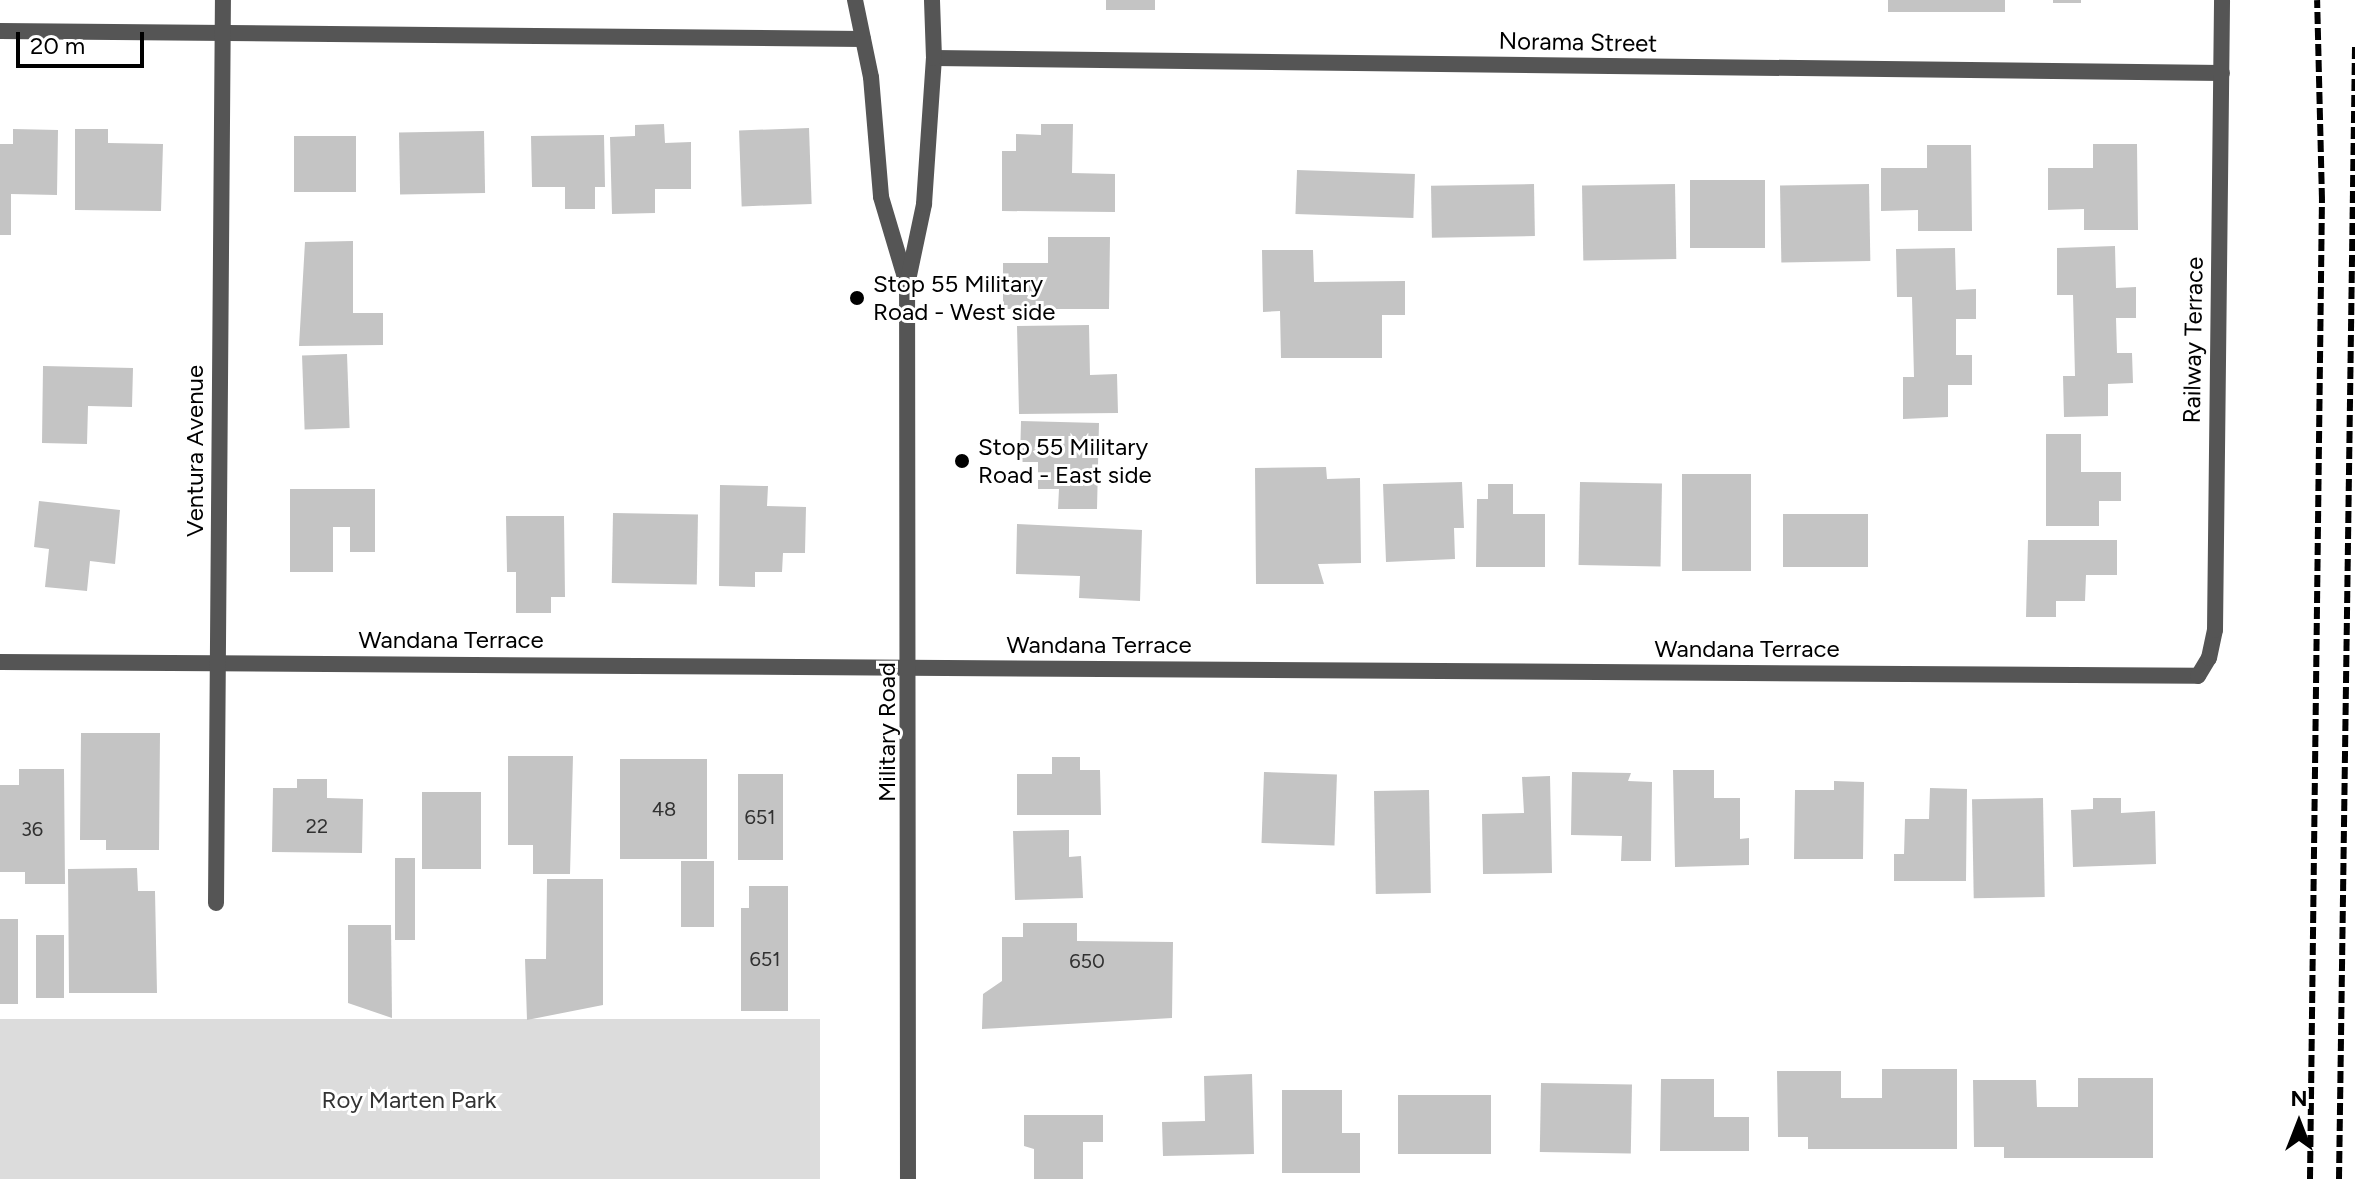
<!DOCTYPE html>
<style>
body{margin:0}
#map{position:relative;width:2355px;height:1179px;overflow:hidden;background:#fff;font-family:Figtree,sans-serif}
div>[style]{position:absolute}
[style*='--x']{left:calc(var(--x)*1px);top:calc(var(--y)*1px);width:calc(var(--w)*1px);rotate:calc(var(--a)*1deg)}
.green>*{inset:0;background:#dcdcdc;transform-origin:0 0}
.building>*{inset:0;background:#c4c4c4;transform-origin:0 0}
.minor>*{height:16px;margin:-8px;padding:0 8px;transform-origin:8px;border-radius:8px;background:#555}
.tertiary>*{height:16px;margin:-8px;padding:0 8px;transform-origin:8px;border-radius:8px;background:#555}
.rail>*{height:6px;margin-top:-3px;transform-origin:0;background:repeating-linear-gradient(90deg,#000 0 12px,transparent 0 16px)}
.dots>*{width:22px;height:22px;translate:-50% -50%;box-sizing:border-box;border:4px solid #fff;border-radius:50%}
span{translate:-50% -50%;white-space:nowrap;text-align:center;line-height:1.15;-webkit-text-stroke:6px #fff;paint-order:stroke}
.number-label{font-size:20px;color:#313131}
.number-label span{-webkit-text-stroke-width:0}
.street-label{font-size:24px;color:#000}
.poi-label{font-size:24px;color:#000}
.left{translate:0 -50%;text-align:left}
.park-label{font-size:24px;color:#333}
.north{position:absolute;left:2259px;top:1083px;width:80px;height:80px;-webkit-text-stroke:6px #fff;paint-order:stroke;rotate:0deg;font-size:22px;font-weight:700;line-height:32px;text-align:center;color:#000}
.north::after{content:'';display:block;margin:auto;width:28px;height:36px;background:#000;clip-path:polygon(50% 0,100% 100%,50% 72%,0 100%)}
.scale{position:absolute;left:16px;top:32px;width:128px;height:36px;box-sizing:border-box;border:4px solid #000;border-top:0;padding-left:10px;font-size:24px;line-height:28px;white-space:nowrap;color:#000;-webkit-text-stroke:6px #fff;paint-order:stroke}
</style>
<div id="map">
<div class="green">
<i style="left:0;top:1019px;width:820px;height:160px"></i>
</div>
<div class="building">
<i style="left:1106px;top:0;width:49px;height:10px"></i>
<i style="left:1888px;top:0;width:117px;height:12px"></i>
<i style="left:2053px;top:0;width:28px;height:3px"></i>
<i style="clip-path:polygon(664px 124px,665px 143px,691px 142px,691px 189px,655px 189px,655px 213px,612px 214px,610px 137px,635px 136px,635px 125px)"></i>
<i style="clip-path:polygon(1041px 124px,1073px 124px,1072px 173px,1115px 174px,1115px 212px,1002px 211px,1002px 151px,1016px 151px,1016px 134px,1041px 135px)"></i>
<i style="left:809px;top:128px;width:76px;height:70px;rotate:88deg"></i>
<i style="clip-path:polygon(13px 129px,58px 130px,57px 195px,11px 194px,11px 235px,0 235px,0 144px,13px 144px)"></i>
<i style="clip-path:polygon(75px 129px,108px 129px,108px 143px,163px 144px,161px 211px,75px 210px)"></i>
<i style="left:484px;top:131px;width:62px;height:85px;rotate:89deg"></i>
<i style="clip-path:polygon(604px 135px,605px 187px,595px 187px,595px 209px,565px 209px,565px 187px,532px 187px,531px 136px)"></i>
<i style="left:294px;top:136px;width:62px;height:56px"></i>
<i style="clip-path:polygon(2093px 144px,2137px 144px,2138px 230px,2084px 230px,2084px 209px,2048px 210px,2048px 168px,2093px 168px)"></i>
<i style="clip-path:polygon(1927px 145px,1971px 145px,1972px 231px,1918px 231px,1918px 210px,1881px 211px,1881px 168px,1927px 168px)"></i>
<i style="left:1297px;top:170px;width:118px;height:44px;rotate:2deg"></i>
<i style="left:1690px;top:180px;width:75px;height:68px"></i>
<i style="left:1534px;top:184px;width:52px;height:103px;rotate:89deg"></i>
<i style="left:1675px;top:184px;width:75px;height:93px;rotate:89deg"></i>
<i style="left:1869px;top:184px;width:77px;height:89px;rotate:89deg"></i>
<i style="clip-path:polygon(1048px 237px,1110px 237px,1109px 309px,1003px 309px,1003px 263px,1048px 263px)"></i>
<i style="clip-path:polygon(353px 241px,353px 313px,383px 313px,383px 345px,299px 346px,305px 242px)"></i>
<i style="clip-path:polygon(2115px 246px,2116px 288px,2136px 287px,2136px 318px,2116px 318px,2117px 353px,2132px 353px,2133px 383px,2108px 384px,2108px 416px,2064px 417px,2063px 376px,2075px 376px,2073px 295px,2057px 295px,2057px 248px)"></i>
<i style="clip-path:polygon(1955px 248px,1956px 290px,1976px 289px,1976px 319px,1956px 319px,1956px 355px,1972px 355px,1972px 385px,1948px 385px,1948px 417px,1903px 419px,1903px 377px,1914px 377px,1912px 297px,1897px 297px,1896px 249px)"></i>
<i style="clip-path:polygon(1262px 250px,1313px 250px,1314px 282px,1405px 281px,1405px 315px,1382px 315px,1382px 358px,1281px 358px,1280px 311px,1263px 312px)"></i>
<i style="clip-path:polygon(1089px 325px,1090px 375px,1117px 374px,1118px 413px,1019px 414px,1017px 326px)"></i>
<i style="left:347px;top:354px;width:74px;height:45px;rotate:88deg"></i>
<i style="clip-path:polygon(43px 366px,133px 368px,132px 407px,88px 406px,87px 444px,42px 443px)"></i>
<i style="clip-path:polygon(1021px 421px,1099px 423px,1097px 509px,1058px 509px,1059px 489px,1038px 489px,1038px 462px,1020px 462px)"></i>
<i style="clip-path:polygon(2046px 434px,2081px 434px,2081px 472px,2121px 472px,2121px 501px,2099px 501px,2099px 526px,2046px 526px)"></i>
<i style="clip-path:polygon(1326px 467px,1327px 479px,1360px 478px,1361px 563px,1318px 564px,1324px 584px,1256px 584px,1255px 468px)"></i>
<i style="left:1682px;top:474px;width:69px;height:97px"></i>
<i style="clip-path:polygon(1462px 482px,1464px 528px,1454px 528px,1455px 559px,1386px 562px,1383px 484px)"></i>
<i style="left:1580px;top:482px;width:82px;height:83px;rotate:1deg"></i>
<i style="clip-path:polygon(1488px 484px,1513px 484px,1513px 514px,1545px 514px,1545px 567px,1476px 567px,1477px 499px,1488px 499px)"></i>
<i style="clip-path:polygon(720px 485px,768px 486px,767px 506px,806px 507px,805px 553px,783px 553px,782px 572px,755px 572px,755px 587px,719px 586px)"></i>
<i style="clip-path:polygon(290px 489px,375px 489px,375px 552px,350px 552px,350px 527px,333px 527px,333px 572px,290px 572px)"></i>
<i style="clip-path:polygon(39px 501px,120px 510px,115px 564px,90px 561px,87px 591px,45px 587px,49px 549px,34px 547px)"></i>
<i style="left:613px;top:513px;width:85px;height:70px;rotate:1deg"></i>
<i style="left:1783px;top:514px;width:85px;height:53px"></i>
<i style="clip-path:polygon(506px 516px,564px 516px,565px 597px,551px 597px,551px 613px,516px 613px,516px 572px,507px 572px)"></i>
<i style="clip-path:polygon(1017px 524px,1142px 530px,1140px 601px,1079px 598px,1080px 576px,1016px 574px)"></i>
<i style="clip-path:polygon(2028px 540px,2117px 540px,2117px 575px,2086px 575px,2085px 601px,2056px 601px,2056px 617px,2026px 617px)"></i>
<i style="clip-path:polygon(81px 733px,160px 733px,159px 850px,106px 850px,106px 840px,80px 840px)"></i>
<i style="clip-path:polygon(508px 756px,573px 756px,570px 874px,533px 874px,533px 845px,508px 845px)"></i>
<i style="clip-path:polygon(1052px 757px,1080px 757px,1080px 770px,1100px 770px,1101px 815px,1017px 815px,1017px 774px,1052px 774px)"></i>
<i style="left:620px;top:759px;width:87px;height:100px"></i>
<i style="clip-path:polygon(19px 769px,64px 769px,65px 884px,25px 884px,25px 872px,0 872px,0 785px,19px 785px)"></i>
<i style="clip-path:polygon(1673px 770px,1714px 770px,1714px 798px,1740px 798px,1740px 839px,1749px 838px,1749px 865px,1675px 867px)"></i>
<i style="left:1264px;top:772px;width:73px;height:71px;rotate:2deg"></i>
<i style="clip-path:polygon(1572px 772px,1631px 773px,1628px 781px,1652px 782px,1651px 861px,1621px 861px,1622px 836px,1571px 835px)"></i>
<i style="left:738px;top:774px;width:45px;height:86px"></i>
<i style="clip-path:polygon(1550px 776px,1552px 873px,1483px 874px,1482px 814px,1524px 813px,1522px 777px)"></i>
<i style="clip-path:polygon(297px 779px,327px 779px,327px 798px,363px 799px,362px 853px,272px 852px,273px 788px,297px 788px)"></i>
<i style="clip-path:polygon(1834px 781px,1864px 782px,1863px 859px,1794px 859px,1795px 790px,1834px 790px)"></i>
<i style="clip-path:polygon(1930px 788px,1967px 789px,1966px 881px,1894px 881px,1894px 854px,1904px 854px,1905px 819px,1929px 819px)"></i>
<i style="left:1429px;top:790px;width:103px;height:55px;rotate:89deg"></i>
<i style="left:422px;top:792px;width:59px;height:77px"></i>
<i style="left:2043px;top:798px;width:99px;height:71px;rotate:89deg"></i>
<i style="clip-path:polygon(2093px 798px,2121px 798px,2121px 813px,2155px 811px,2156px 864px,2073px 867px,2071px 810px,2093px 809px)"></i>
<i style="clip-path:polygon(1069px 830px,1069px 857px,1081px 856px,1083px 898px,1015px 900px,1013px 831px)"></i>
<i style="left:395px;top:858px;width:20px;height:82px"></i>
<i style="left:681px;top:861px;width:33px;height:66px"></i>
<i style="clip-path:polygon(137px 868px,138px 891px,155px 891px,157px 993px,69px 993px,68px 869px)"></i>
<i style="clip-path:polygon(547px 879px,603px 879px,603px 1005px,527px 1020px,525px 959px,546px 959px)"></i>
<i style="clip-path:polygon(749px 886px,788px 886px,788px 1011px,741px 1011px,741px 908px,749px 908px)"></i>
<i style="left:0;top:919px;width:18px;height:85px"></i>
<i style="clip-path:polygon(1023px 923px,1077px 923px,1077px 941px,1173px 942px,1172px 1018px,982px 1029px,983px 994px,1002px 981px,1002px 937px,1023px 937px)"></i>
<i style="clip-path:polygon(348px 925px,391px 925px,392px 1018px,348px 1003px)"></i>
<i style="left:36px;top:935px;width:28px;height:63px"></i>
<i style="clip-path:polygon(1882px 1069px,1957px 1069px,1957px 1149px,1808px 1149px,1808px 1137px,1778px 1137px,1777px 1071px,1841px 1071px,1841px 1098px,1882px 1098px)"></i>
<i style="clip-path:polygon(1252px 1074px,1254px 1154px,1163px 1156px,1162px 1122px,1205px 1121px,1204px 1076px)"></i>
<i style="clip-path:polygon(2078px 1078px,2153px 1078px,2153px 1158px,2004px 1158px,2004px 1147px,1974px 1147px,1973px 1080px,2036px 1080px,2037px 1107px,2078px 1107px)"></i>
<i style="clip-path:polygon(1661px 1079px,1714px 1079px,1714px 1117px,1749px 1117px,1749px 1151px,1660px 1151px)"></i>
<i style="left:1541px;top:1083px;width:91px;height:69px;rotate:1deg"></i>
<i style="clip-path:polygon(1282px 1090px,1342px 1090px,1342px 1133px,1360px 1133px,1360px 1173px,1282px 1173px)"></i>
<i style="left:1398px;top:1095px;width:93px;height:59px"></i>
<i style="clip-path:polygon(1024px 1115px,1103px 1115px,1103px 1142px,1083px 1142px,1083px 1179px,1034px 1179px,1034px 1149px,1024px 1146px)"></i>
</div>
<div class="minor">
<i style="--x:0;--y:31;--w:863;--a:0.53"></i>
<i style="--x:934;--y:58;--w:1288;--a:0.67"></i>
<i style="--x:0;--y:662;--w:2198;--a:0.36"></i>
<i style="--x:2198;--y:676;--w:21;--a:-59"></i>
<i style="--x:2209;--y:658;--w:29;--a:-78"></i>
<i style="--x:2215;--y:630;--w:630;--a:-89.36"></i>
<i style="--x:216;--y:903;--w:903;--a:-89.56"></i>
</div>
<div class="tertiary">
<i style="--x:855;--y:0;--w:79;--a:78.3"></i>
<i style="--x:871;--y:77;--w:120;--a:85.2"></i>
<i style="--x:881;--y:197;--w:91;--a:73.4"></i>
<i style="--x:908;--y:1179;--w:894;--a:-90.06"></i>
<i style="--x:907;--y:285;--w:83;--a:-78.1"></i>
<i style="--x:924;--y:204;--w:146;--a:-86.1"></i>
<i style="--x:934;--y:58;--w:58;--a:-92"></i>
</div>
<div class="rail">
<i style="--x:2310;--y:1179;--w:979;--a:-89.3"></i>
<i style="--x:2322;--y:200;--w:200;--a:-91.4"></i>
<i style="--x:2339;--y:1179;--w:1133;--a:-89.19"></i>
</div>
<div class="dots">
<i style="left:857px;top:298px;background:#000"></i>
<i style="left:962px;top:461px;background:#000"></i>
</div>
<div class="number-label">
<span style="left:664px;top:809px">48</span>
<span style="left:760px;top:817px">651</span>
<span style="left:317px;top:826px">22</span>
<span style="left:32px;top:829px">36</span>
<span style="left:765px;top:959px">651</span>
<span style="left:1087px;top:961px">650</span>
</div>
<div class="street-label">
<span style="left:1578px;top:42px;rotate:1deg">Norama Street</span>
<span style="left:2193px;top:340px;rotate:-89deg">Railway Terrace</span>
<span style="left:195px;top:451px;rotate:-90deg">Ventura Avenue</span>
<span style="left:451px;top:640px">Wandana Terrace</span>
<span style="left:1099px;top:645px">Wandana Terrace</span>
<span style="left:1747px;top:649px">Wandana Terrace</span>
<span style="left:887px;top:732px;rotate:-90deg">Military Road</span>
</div>
<div class="poi-label">
<span class="left" style="left:873px;top:298px">Stop 55 Military<br>Road - West side</span>
<span class="left" style="left:978px;top:461px">Stop 55 Military<br>Road - East side</span>
</div>
<div class="park-label">
<span style="left:409px;top:1100px">Roy Marten Park</span>
</div>
<div class="north">N</div>
<div class="scale">20 m</div>
</div>
